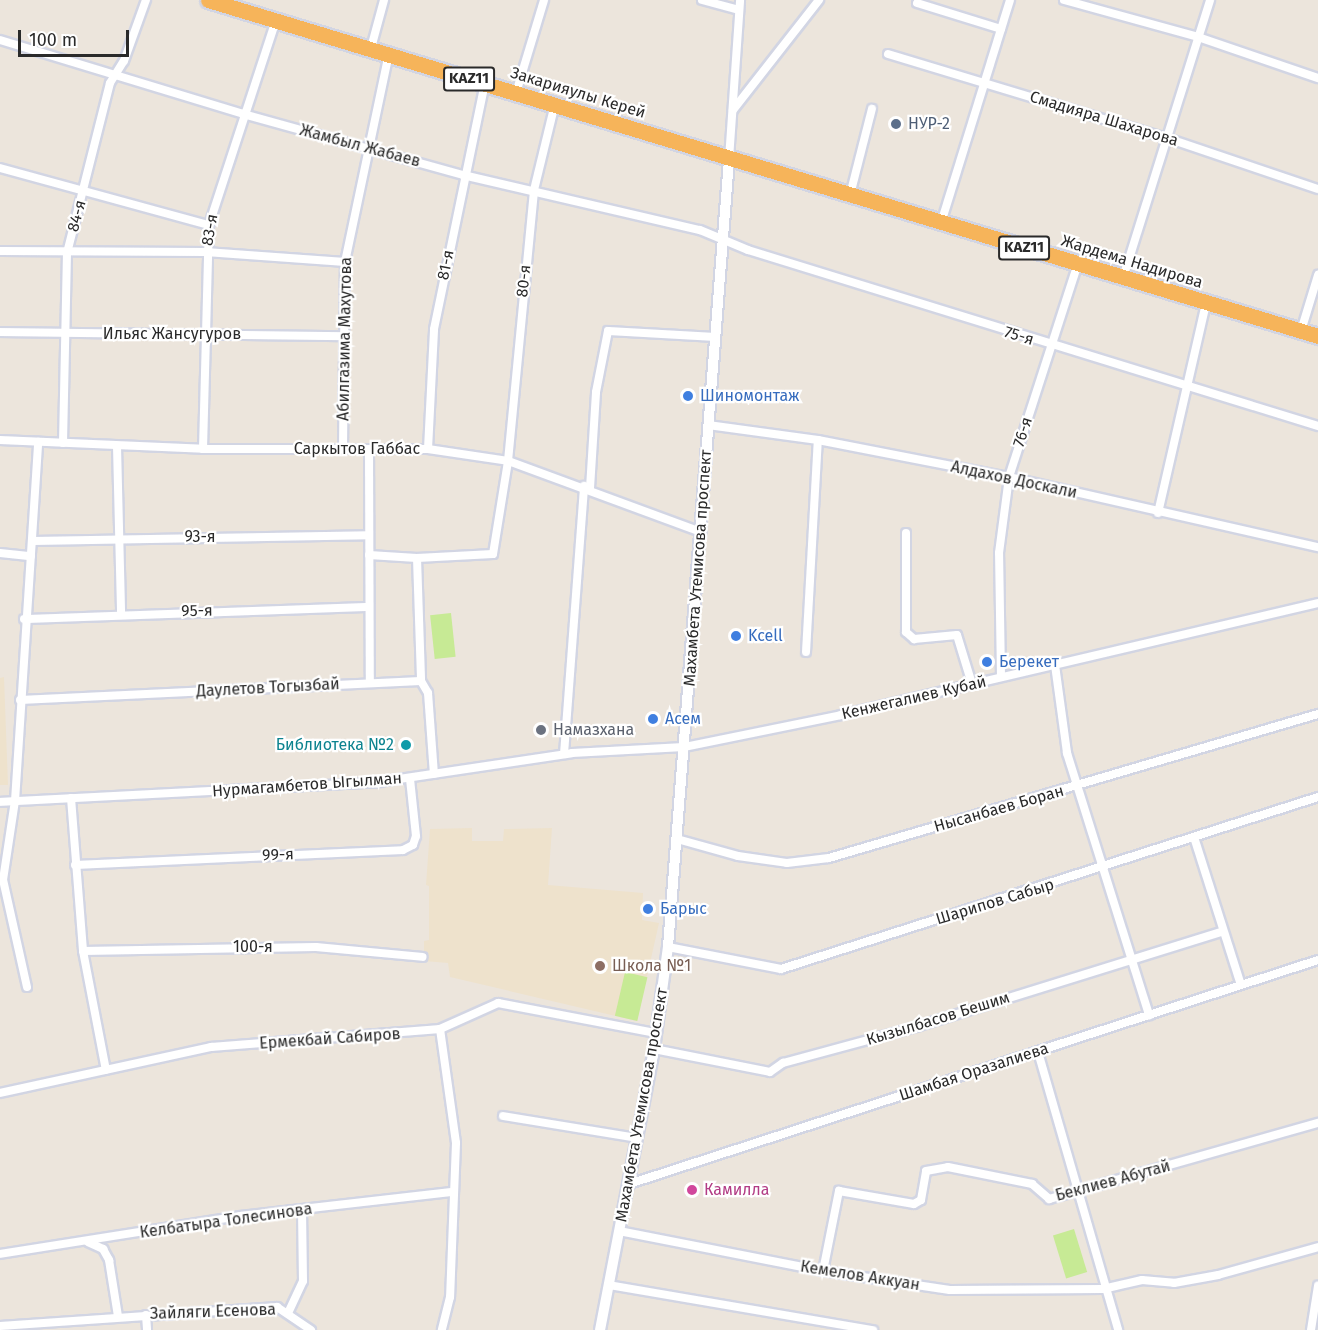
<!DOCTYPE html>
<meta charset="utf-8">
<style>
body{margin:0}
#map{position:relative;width:1318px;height:1330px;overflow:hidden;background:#ece5dc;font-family:"Fira Sans",sans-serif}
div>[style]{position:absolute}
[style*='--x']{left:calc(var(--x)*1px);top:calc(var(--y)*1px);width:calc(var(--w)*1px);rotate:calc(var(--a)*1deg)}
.education>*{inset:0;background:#eee2cc}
.pitch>*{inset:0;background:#c7ea95;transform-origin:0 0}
.roads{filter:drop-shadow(2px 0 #d2d5e3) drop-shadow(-2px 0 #d2d5e3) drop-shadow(0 2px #d2d5e3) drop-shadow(0 -2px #d2d5e3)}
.minor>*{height:8px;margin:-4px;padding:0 4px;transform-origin:4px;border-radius:4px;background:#fff}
.tertiary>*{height:10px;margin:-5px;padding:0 5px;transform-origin:5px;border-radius:5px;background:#fff}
.trunk>*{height:15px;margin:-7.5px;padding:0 7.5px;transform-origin:7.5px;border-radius:7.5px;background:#f6b45a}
.dots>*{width:16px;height:16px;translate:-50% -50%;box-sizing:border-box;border:3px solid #fff;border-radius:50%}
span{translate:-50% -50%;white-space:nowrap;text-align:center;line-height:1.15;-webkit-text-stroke:4.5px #fff;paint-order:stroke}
.shield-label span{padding:2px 4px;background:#fff;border:2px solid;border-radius:4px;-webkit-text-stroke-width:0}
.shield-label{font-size:15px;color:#2a2a2a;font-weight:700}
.street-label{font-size:16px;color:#2a2a2a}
.service-label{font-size:16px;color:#4e5e75}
.left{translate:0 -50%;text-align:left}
.shop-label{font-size:16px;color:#366cbe}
.worship-label{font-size:16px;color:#5b616d}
.culture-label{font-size:16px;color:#0d838f}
.right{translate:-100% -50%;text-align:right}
.education-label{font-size:16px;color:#785e54}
.hotel-label{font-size:16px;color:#b23c85}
.scale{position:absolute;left:18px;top:30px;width:111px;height:27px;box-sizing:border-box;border:3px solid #2a2a2a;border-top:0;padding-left:8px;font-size:18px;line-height:21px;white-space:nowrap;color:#2a2a2a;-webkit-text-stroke:4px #fff;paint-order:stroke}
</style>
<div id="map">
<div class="education">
<i style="clip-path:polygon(4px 677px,8px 785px,0 785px,0 678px)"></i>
<i style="clip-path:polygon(472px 828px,472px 841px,503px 841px,504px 829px,552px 828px,548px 885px,643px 893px,642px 920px,659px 923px,637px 1021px,450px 977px,448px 963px,424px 961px,424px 941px,429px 940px,429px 886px,426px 885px,430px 829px)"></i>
</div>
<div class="pitch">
<i style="left:451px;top:613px;width:44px;height:21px;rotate:84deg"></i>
<i style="left:625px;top:972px;width:23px;height:45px;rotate:13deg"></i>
<i style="left:1074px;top:1229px;width:45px;height:22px;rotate:73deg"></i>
</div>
<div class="roads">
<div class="minor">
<i style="--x:702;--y:0;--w:38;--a:15"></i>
<i style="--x:1064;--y:0;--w:139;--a:15.4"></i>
<i style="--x:1198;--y:37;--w:127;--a:18.9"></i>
<i style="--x:917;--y:3;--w:88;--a:17.2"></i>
<i style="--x:0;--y:40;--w:254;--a:16.9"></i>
<i style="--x:243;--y:114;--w:228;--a:15.5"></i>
<i style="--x:463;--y:175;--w:243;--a:13.1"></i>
<i style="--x:700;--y:230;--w:52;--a:22.6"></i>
<i style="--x:748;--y:250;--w:597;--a:17.16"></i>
<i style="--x:371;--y:48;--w:50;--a:-74.8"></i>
<i style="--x:888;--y:54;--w:291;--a:16.8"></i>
<i style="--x:1167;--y:138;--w:159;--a:18.7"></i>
<i style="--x:516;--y:93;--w:97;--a:-73.2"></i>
<i style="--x:733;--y:110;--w:140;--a:-52"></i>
<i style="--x:729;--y:159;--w:159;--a:-86"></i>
<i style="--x:0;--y:168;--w:217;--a:15.3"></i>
<i style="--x:850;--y:195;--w:89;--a:-75.7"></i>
<i style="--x:941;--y:223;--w:233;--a:-72.8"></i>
<i style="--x:0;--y:251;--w:206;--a:0.3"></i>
<i style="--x:206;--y:252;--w:139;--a:4.1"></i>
<i style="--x:1123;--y:278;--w:291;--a:-72.6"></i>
<i style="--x:1301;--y:331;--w:59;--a:-73.1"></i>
<i style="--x:0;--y:332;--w:343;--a:0.7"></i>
<i style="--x:708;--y:425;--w:111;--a:7.8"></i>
<i style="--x:818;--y:440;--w:195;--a:11"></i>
<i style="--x:1009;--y:477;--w:317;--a:12.8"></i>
<i style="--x:0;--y:440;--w:203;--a:2.5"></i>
<i style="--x:203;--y:449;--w:225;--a:0"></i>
<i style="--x:428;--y:449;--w:81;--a:8.5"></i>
<i style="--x:508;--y:461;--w:206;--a:20.2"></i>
<i style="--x:63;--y:443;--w:190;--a:-88.8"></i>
<i style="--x:67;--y:253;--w:175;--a:-75.8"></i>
<i style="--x:110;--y:83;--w:26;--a:-58"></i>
<i style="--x:124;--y:61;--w:65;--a:-70.2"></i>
<i style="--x:117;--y:446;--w:167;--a:88.6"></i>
<i style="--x:203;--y:449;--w:224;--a:-88.5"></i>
<i style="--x:209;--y:225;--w:216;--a:-71.9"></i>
<i style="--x:343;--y:449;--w:187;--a:-89.4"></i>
<i style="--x:345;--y:262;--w:214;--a:-78.1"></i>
<i style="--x:369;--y:449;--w:234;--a:89.8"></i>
<i style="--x:428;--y:449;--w:120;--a:-87.1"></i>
<i style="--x:434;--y:329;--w:251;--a:-78.3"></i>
<i style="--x:590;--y:488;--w:96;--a:-86.4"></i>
<i style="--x:596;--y:392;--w:62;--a:-78.9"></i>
<i style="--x:608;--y:331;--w:108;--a:3.2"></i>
<i style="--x:1158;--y:513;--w:214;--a:-77.1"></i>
<i style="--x:906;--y:533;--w:99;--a:90"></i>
<i style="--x:906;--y:632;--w:11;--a:41"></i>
<i style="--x:914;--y:639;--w:43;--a:-5.3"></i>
<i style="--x:957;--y:635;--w:51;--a:73"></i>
<i style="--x:33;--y:541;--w:336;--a:-1"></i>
<i style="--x:0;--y:553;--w:31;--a:6"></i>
<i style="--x:369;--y:555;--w:48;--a:3.6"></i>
<i style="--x:417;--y:558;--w:76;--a:-3"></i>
<i style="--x:493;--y:554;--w:94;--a:-80.8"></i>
<i style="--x:508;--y:461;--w:272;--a:-84.5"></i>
<i style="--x:534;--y:190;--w:89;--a:-76.3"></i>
<i style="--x:417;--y:558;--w:123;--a:88.1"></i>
<i style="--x:24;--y:619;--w:345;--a:-2"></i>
<i style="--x:806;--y:652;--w:212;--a:-86.8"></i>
<i style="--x:1055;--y:665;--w:89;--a:82.2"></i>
<i style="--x:1067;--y:753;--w:275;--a:72.6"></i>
<i style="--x:1001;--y:677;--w:124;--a:-90.9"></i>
<i style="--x:999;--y:553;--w:77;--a:-82.5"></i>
<i style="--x:1009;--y:477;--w:224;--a:-72.1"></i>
<i style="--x:20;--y:700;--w:401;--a:-2.7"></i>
<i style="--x:421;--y:681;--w:14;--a:60"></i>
<i style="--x:428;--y:693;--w:81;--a:85.8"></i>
<i style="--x:564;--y:754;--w:269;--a:-85.7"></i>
<i style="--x:71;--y:798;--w:153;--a:85.5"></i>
<i style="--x:83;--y:951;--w:121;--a:79.1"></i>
<i style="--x:0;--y:802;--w:380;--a:-3"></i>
<i style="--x:379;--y:782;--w:195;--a:-8.5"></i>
<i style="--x:572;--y:753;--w:112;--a:-3.1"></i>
<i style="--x:684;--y:747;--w:160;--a:-11.5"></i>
<i style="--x:841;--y:715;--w:490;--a:-13.2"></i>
<i style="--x:1194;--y:837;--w:155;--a:72.4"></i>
<i style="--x:677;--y:839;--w:63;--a:15.6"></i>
<i style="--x:738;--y:856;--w:49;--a:8.1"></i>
<i style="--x:787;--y:863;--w:42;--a:-6.8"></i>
<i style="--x:829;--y:858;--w:510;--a:-16.41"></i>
<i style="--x:75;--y:865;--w:328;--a:-2.6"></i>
<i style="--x:403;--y:850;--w:11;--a:-27"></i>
<i style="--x:413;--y:845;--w:9;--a:-72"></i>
<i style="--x:416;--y:836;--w:57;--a:-96"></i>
<i style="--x:668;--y:947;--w:115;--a:11"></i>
<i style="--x:781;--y:969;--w:564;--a:-17.76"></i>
<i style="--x:83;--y:951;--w:233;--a:-1"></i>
<i style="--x:316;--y:947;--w:107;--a:5.3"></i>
<i style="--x:27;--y:987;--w:110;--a:-102.6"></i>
<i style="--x:3;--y:880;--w:80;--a:-81.4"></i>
<i style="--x:15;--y:801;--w:360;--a:-86.3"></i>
<i style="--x:440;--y:1029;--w:115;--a:82"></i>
<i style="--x:456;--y:1143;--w:154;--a:92.2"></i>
<i style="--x:450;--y:1297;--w:34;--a:104"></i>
<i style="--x:654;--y:1049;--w:118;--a:11.2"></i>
<i style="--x:770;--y:1072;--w:16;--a:-35"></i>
<i style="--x:783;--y:1063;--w:141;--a:-15.2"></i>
<i style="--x:919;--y:1026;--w:316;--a:-17.3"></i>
<i style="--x:1038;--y:1052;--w:289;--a:73.9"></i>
<i style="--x:0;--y:1093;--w:216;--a:-12.3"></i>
<i style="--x:211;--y:1047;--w:230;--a:-4.5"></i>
<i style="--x:440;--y:1029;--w:64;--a:-24.1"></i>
<i style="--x:498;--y:1003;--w:161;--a:10.8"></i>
<i style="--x:503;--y:1116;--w:136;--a:9.3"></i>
<i style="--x:629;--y:1184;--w:724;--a:-18.01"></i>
<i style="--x:619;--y:1231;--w:208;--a:11.1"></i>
<i style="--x:823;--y:1271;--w:128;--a:8.5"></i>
<i style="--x:950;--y:1290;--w:153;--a:-0.4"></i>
<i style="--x:1103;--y:1289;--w:40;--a:-13"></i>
<i style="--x:1142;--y:1280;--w:32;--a:5"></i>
<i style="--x:1174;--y:1283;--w:45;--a:-10.3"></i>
<i style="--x:1218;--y:1275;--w:104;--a:-15.6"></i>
<i style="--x:88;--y:1242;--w:17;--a:25"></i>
<i style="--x:103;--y:1249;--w:13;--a:61"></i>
<i style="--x:109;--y:1260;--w:57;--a:80.9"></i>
<i style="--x:0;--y:1254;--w:243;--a:-9"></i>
<i style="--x:240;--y:1216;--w:213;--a:-6.5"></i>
<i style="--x:823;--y:1271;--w:82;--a:-78.7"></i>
<i style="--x:839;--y:1191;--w:76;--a:9.8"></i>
<i style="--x:914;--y:1204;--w:8;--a:-30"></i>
<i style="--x:921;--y:1200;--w:29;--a:-80"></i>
<i style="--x:926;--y:1171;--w:22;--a:-10"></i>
<i style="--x:948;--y:1167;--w:86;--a:11.4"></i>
<i style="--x:1032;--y:1184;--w:23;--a:41"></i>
<i style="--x:1049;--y:1199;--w:280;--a:-15.8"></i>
<i style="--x:609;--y:1285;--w:268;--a:9.7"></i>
<i style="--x:289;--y:1311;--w:33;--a:-65"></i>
<i style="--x:303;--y:1281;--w:71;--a:-90.8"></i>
<i style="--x:146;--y:1315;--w:15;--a:86"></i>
<i style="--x:0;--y:1326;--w:278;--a:-3.9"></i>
<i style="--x:277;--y:1307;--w:41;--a:34.1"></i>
<i style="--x:1311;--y:1330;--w:45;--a:-81"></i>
</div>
<div class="tertiary">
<i style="--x:600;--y:1330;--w:286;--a:-79.1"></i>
<i style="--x:654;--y:1049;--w:103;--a:-82.2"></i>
<i style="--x:668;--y:947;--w:789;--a:-85.57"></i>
</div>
<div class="trunk">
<i style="--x:208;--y:0;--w:1160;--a:16.84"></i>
</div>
</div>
<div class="dots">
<i style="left:896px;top:124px;background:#5c6f8a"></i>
<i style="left:688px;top:396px;background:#3f7fe0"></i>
<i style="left:736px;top:636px;background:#3f7fe0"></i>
<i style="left:987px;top:662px;background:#3f7fe0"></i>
<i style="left:653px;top:719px;background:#3f7fe0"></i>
<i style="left:541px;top:730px;background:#6b7280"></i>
<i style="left:406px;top:745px;background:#0f9aa8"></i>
<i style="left:648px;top:909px;background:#3f7fe0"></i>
<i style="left:600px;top:966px;background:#8d6e63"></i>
<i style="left:692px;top:1190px;background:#d1479c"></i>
</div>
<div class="shield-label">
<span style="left:469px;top:79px">KAZ11</span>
<span style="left:1024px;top:248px">KAZ11</span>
</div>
<div class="street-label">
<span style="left:578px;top:93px;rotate:17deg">Закарияулы Керей</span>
<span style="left:1104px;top:119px;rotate:17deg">Смадияра Шахарова</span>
<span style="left:360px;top:146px;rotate:15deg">Жамбыл Жабаев</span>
<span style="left:77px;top:216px;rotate:-75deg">84-я</span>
<span style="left:210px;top:230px;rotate:-80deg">83-я</span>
<span style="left:1132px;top:262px;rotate:17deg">Жардема Надирова</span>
<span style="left:446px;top:265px;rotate:-79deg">81-я</span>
<span style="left:524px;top:281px;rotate:-84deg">80-я</span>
<span style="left:172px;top:334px">Ильяс Жансугуров</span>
<span style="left:1019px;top:336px;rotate:17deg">75-я</span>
<span style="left:345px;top:339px;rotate:-89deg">Абилгазима Махутова</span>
<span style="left:1023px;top:432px;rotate:-72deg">76-я</span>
<span style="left:357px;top:449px">Саркытов Габбас</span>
<span style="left:1014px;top:480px;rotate:12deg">Алдахов Доскали</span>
<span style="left:200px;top:537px">93-я</span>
<span style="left:698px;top:568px;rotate:-86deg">Махамбета Утемисова проспект</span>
<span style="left:197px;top:611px;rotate:-1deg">95-я</span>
<span style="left:268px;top:688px;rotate:-3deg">Даулетов Тогызбай</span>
<span style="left:914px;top:698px;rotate:-13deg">Кенжегалиев Кубай</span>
<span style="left:307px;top:785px;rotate:-4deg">Нурмагамбетов Ыгылман</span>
<span style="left:999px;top:809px;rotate:-16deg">Нысанбаев Боран</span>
<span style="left:278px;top:855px;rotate:-2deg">99-я</span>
<span style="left:995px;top:902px;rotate:-17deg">Шарипов Сабыр</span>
<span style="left:253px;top:947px">100-я</span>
<span style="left:938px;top:1019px;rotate:-17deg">Кызылбасов Бешим</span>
<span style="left:330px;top:1039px;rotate:-4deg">Ермекбай Сабиров</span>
<span style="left:974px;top:1072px;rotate:-18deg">Шамбая Оразалиева</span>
<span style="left:642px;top:1105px;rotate:-80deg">Махамбета Утемисова проспект</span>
<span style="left:1113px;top:1181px;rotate:-15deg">Беклиев Абутай</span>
<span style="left:226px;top:1221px;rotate:-8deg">Келбатыра Толесинова</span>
<span style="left:860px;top:1276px;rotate:9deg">Кемелов Аккуан</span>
<span style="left:213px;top:1312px;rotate:-2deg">Зайляги Есенова</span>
</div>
<div class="service-label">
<span class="left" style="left:908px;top:124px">НУР-2</span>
</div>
<div class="shop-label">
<span class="left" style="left:700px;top:396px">Шиномонтаж</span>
<span class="left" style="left:748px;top:636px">Kcell</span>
<span class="left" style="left:999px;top:662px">Берекет</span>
<span class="left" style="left:665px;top:719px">Асем</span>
<span class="left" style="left:660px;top:909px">Барыс</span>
</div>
<div class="worship-label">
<span class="left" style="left:553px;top:730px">Намазхана</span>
</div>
<div class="culture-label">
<span class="right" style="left:394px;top:745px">Библиотека №2</span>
</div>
<div class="education-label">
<span class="left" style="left:612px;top:966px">Школа №1</span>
</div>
<div class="hotel-label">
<span class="left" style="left:704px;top:1190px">Камилла</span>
</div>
<div class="scale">100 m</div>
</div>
